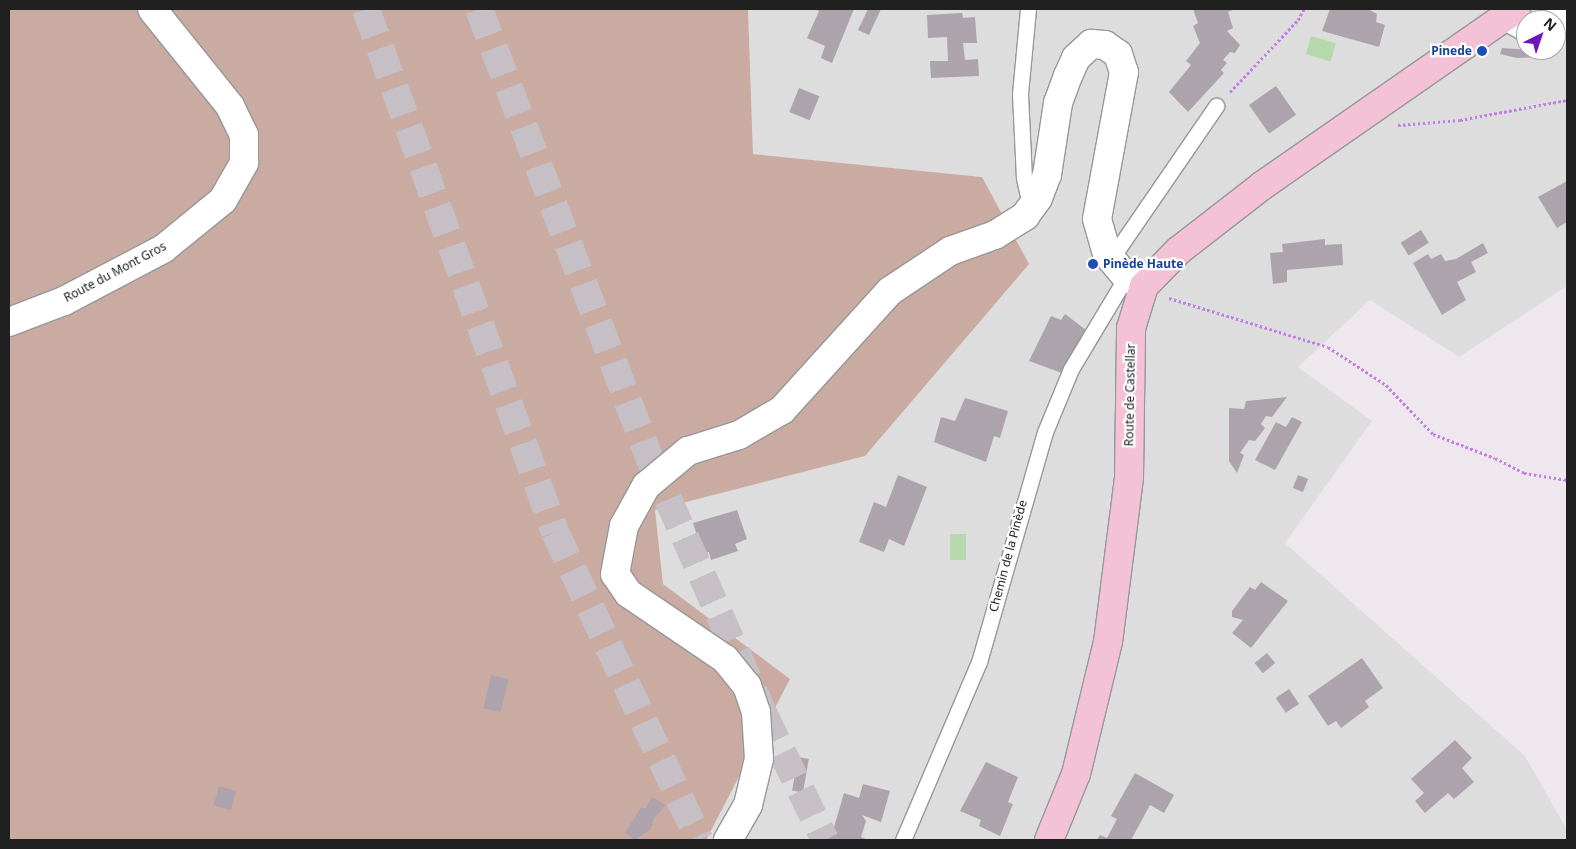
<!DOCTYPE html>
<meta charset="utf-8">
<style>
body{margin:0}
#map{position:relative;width:1576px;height:849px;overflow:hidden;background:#efe7ee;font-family:"Noto Sans",sans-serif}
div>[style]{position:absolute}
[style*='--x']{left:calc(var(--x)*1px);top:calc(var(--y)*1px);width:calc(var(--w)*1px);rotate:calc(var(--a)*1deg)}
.residential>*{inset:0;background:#ddddde}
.forest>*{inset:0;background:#caaba1}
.water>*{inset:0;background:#b7d8ad;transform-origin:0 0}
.building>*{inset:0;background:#ada3ad;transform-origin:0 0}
.highway-tunnel>*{height:28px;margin-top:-14px;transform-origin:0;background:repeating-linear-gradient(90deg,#c6bfc5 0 28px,transparent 0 42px)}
.path>*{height:3px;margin-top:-1.5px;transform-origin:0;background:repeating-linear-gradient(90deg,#c37deb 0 2.5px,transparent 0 5px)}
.roads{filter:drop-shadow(1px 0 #979797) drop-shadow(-1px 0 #979797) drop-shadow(0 1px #979797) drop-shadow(0 -1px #979797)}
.lane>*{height:15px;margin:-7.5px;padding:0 7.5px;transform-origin:7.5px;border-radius:7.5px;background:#fff}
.street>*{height:28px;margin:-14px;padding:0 14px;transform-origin:14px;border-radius:14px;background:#fff}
.secondary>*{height:28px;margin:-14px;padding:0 14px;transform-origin:14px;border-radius:14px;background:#f3c2d6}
.dots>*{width:14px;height:14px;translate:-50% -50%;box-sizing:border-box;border:2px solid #fff;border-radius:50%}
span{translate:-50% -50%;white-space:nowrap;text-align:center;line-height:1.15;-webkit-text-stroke:4.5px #fff;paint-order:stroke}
.transit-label{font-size:12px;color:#164399;font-weight:700}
.right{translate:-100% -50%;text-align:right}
.left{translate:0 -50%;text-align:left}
.street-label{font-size:12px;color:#202020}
.frame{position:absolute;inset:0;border:10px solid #202020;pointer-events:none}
.north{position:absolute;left:1516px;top:10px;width:50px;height:50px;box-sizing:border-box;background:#fff;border:1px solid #a6a6a6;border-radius:50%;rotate:41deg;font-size:14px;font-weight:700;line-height:20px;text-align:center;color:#202020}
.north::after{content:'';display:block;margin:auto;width:18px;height:22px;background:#6d17b9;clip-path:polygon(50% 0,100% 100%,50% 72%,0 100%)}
</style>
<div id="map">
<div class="residential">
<i style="clip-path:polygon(evenodd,748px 9px,1567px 9px,1567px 286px,1459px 357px,1370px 300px,1298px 367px,1372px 421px,1285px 543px,1525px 756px,1567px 830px,1567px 840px,706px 840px,790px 679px,663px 584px,655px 510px,865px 456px,982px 177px,753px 154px,748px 9px,1526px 20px,1556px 20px,1556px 50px,1526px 50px,1526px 20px)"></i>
</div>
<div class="forest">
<i style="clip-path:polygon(9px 9px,748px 9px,753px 154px,982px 177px,1029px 264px,865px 456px,655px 510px,663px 584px,790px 679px,706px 840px,9px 840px)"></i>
</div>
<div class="water">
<i style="left:1311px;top:36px;width:26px;height:19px;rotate:16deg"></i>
<i style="left:950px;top:534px;width:16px;height:26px"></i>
</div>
<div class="building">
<i style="clip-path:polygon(814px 9px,854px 9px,832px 63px,821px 58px,825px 46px,807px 38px,819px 11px)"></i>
<i style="clip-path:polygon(868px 9px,881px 9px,869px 35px,858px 30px)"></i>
<i style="clip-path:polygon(1193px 9px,1235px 9px,1228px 12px,1233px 28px,1227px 31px,1240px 45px,1235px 53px,1230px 52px,1223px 60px,1227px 63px,1221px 70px,1224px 73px,1188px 112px,1169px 92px,1191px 65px,1186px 61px,1200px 43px,1193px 26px,1198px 23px)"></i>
<i style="clip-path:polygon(1330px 9px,1368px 9px,1377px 14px,1376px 22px,1385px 25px,1379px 47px,1322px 31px)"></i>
<i style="clip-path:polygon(962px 13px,963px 18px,975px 17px,977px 43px,963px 43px,965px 60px,978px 59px,979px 76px,931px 78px,930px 61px,948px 61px,947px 37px,928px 38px,927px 15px)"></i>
<i style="clip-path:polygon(1502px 48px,1541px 51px,1540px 57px,1517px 58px,1500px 54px)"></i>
<i style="left:1276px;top:86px;width:35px;height:33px;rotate:55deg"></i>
<i style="left:799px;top:88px;width:22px;height:26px;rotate:22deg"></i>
<i style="clip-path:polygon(1567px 181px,1567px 222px,1557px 228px,1538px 197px)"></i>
<i style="left:1421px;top:230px;width:15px;height:24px;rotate:58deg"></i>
<i style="clip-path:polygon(1325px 239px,1325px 245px,1342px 244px,1343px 265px,1287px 270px,1287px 282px,1273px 284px,1270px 253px,1283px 252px,1282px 244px)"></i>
<i style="clip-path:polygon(1483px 243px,1488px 253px,1471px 262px,1476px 272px,1457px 282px,1466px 300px,1442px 315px,1413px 263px,1428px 254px,1431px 259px,1441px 254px,1445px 261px,1456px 259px)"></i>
<i style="clip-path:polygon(1065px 314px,1086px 330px,1062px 373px,1029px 361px,1051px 316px,1061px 320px)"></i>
<i style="clip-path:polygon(1287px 397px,1272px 417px,1266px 416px,1261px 424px,1265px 428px,1255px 441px,1249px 440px,1240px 453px,1244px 455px,1237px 473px,1229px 461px,1229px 408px,1244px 409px,1246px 401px)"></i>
<i style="clip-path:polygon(965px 398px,1008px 411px,1000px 438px,994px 436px,986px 462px,934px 442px,941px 417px,955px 421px)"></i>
<i style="clip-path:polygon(1292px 417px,1302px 422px,1275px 470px,1255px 460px,1276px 422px,1286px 427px)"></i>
<i style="clip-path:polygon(898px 475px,927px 487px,904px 546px,889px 539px,884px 552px,859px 542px,874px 502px,886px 507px)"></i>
<i style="left:1298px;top:475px;width:11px;height:14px;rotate:22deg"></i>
<i style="clip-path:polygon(737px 510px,747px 539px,735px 544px,738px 551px,711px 560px,709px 552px,703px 554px,693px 523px)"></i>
<i style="clip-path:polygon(1261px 582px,1288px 601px,1251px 648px,1232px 633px,1243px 620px,1232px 617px,1232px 611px,1250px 587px,1255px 590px)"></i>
<i style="left:1267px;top:653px;width:13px;height:16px;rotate:51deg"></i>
<i style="clip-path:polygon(1362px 658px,1383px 688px,1365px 701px,1369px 707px,1341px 728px,1336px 721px,1328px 726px,1308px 696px)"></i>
<i style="left:491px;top:675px;width:18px;height:34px;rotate:13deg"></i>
<i style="left:1289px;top:689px;width:18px;height:16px;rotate:56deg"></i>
<i style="clip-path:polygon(1455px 740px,1472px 758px,1462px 768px,1474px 782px,1454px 799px,1448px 793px,1425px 813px,1415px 801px,1424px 793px,1411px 779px)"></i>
<i style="left:798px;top:757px;width:11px;height:34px;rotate:10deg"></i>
<i style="clip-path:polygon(986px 762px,1018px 777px,1008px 802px,1013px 804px,1000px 836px,979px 826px,981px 820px,960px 811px)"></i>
<i style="clip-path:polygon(1135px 773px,1174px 795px,1164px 813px,1150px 805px,1131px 840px,1097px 840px,1100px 835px,1107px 838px,1117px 819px,1111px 816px)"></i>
<i style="clip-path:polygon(863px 784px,890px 791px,881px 822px,862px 815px,866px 821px,861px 837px,868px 840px,825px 840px,827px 832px,832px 834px,844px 793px,859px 798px)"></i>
<i style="left:219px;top:786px;width:18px;height:20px;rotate:16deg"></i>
<i style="clip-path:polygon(652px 797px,666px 805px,654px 818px,651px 829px,635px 840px,625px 833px,641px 807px,645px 809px)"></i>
</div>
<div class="highway-tunnel">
<i style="--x:366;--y:9;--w:556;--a:70.13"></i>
<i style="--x:555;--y:532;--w:340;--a:64.9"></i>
<i style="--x:479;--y:9;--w:484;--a:69.2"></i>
<i style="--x:651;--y:461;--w:278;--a:66"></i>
<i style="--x:764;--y:715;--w:139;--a:64"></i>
</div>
<div class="path">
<i style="--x:1230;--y:92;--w:99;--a:-46.6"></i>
<i style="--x:1298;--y:20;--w:13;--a:-61"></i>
<i style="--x:1398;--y:125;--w:62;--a:-4.6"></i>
<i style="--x:1460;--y:120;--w:109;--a:-10.6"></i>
<i style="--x:1169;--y:298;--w:166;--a:17.1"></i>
<i style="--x:1328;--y:347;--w:69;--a:33.2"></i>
<i style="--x:1386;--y:385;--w:68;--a:46.2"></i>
<i style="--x:1433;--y:434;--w:66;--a:21.2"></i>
<i style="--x:1495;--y:458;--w:33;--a:27"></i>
<i style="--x:1524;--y:473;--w:44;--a:9.2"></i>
</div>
<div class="roads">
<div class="lane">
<i style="--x:1028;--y:9;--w:85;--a:95.4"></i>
<i style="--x:1020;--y:94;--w:84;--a:87.3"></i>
<i style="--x:1024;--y:178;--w:14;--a:78"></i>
<i style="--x:1027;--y:192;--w:13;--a:29"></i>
<i style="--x:1111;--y:259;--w:186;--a:-55.5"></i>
<i style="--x:903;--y:840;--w:194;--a:-66.9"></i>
<i style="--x:979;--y:662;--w:239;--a:-74"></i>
<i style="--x:1045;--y:432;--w:68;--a:-67.6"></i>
<i style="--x:1071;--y:369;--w:107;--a:-59.1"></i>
</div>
<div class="street">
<i style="--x:1506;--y:16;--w:23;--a:29"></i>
<i style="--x:1556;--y:21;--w:12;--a:-20"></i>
<i style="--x:9;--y:322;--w:59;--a:-20.9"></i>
<i style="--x:64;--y:301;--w:112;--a:-27.7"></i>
<i style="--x:163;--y:249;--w:77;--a:-39.2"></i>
<i style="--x:223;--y:200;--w:43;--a:-60.4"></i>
<i style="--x:244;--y:163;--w:28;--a:-90"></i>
<i style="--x:244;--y:135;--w:32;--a:-116"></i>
<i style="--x:230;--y:106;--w:124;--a:-128.8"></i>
<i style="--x:728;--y:840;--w:40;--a:-60.3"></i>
<i style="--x:748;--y:805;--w:47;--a:-76.6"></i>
<i style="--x:759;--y:759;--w:47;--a:-93.7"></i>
<i style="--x:756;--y:712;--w:28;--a:-109"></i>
<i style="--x:747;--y:686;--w:35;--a:-129"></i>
<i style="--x:725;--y:659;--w:117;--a:-145.8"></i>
<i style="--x:628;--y:593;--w:23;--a:-124"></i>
<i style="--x:615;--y:574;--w:49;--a:-79.4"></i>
<i style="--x:624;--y:526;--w:46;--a:-61.2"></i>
<i style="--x:646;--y:486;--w:55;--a:-39.8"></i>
<i style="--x:688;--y:451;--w:53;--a:-17.4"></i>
<i style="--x:739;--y:435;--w:50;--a:-30.2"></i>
<i style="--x:782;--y:410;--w:161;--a:-47.8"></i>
<i style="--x:890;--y:291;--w:72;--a:-33.7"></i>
<i style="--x:950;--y:251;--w:48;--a:-19.6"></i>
<i style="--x:995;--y:235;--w:36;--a:-32"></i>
<i style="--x:1025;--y:216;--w:22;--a:-54"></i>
<i style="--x:1038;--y:198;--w:25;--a:-69"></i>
<i style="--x:1047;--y:175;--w:73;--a:-81.3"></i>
<i style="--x:1058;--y:103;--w:29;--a:-70"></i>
<i style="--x:1068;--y:76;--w:20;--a:-66"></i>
<i style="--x:1076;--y:58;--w:21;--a:-43"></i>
<i style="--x:1091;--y:44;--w:14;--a:4"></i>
<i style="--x:1105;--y:45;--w:16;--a:35"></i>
<i style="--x:1118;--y:54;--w:19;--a:72"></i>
<i style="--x:1124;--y:72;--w:149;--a:100.4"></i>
<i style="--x:1097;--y:219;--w:36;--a:74"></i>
<i style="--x:1107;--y:254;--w:30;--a:50"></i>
<i style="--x:1126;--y:277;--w:20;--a:27"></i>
</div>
<div class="secondary">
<i style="--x:1049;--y:840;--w:71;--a:-67.8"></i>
<i style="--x:1076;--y:774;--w:136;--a:-76.4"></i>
<i style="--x:1108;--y:642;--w:166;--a:-82.7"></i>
<i style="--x:1129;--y:477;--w:149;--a:-89.2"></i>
<i style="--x:1131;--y:328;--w:44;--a:-72.8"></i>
<i style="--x:1144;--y:286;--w:49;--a:-45.8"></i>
<i style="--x:1178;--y:251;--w:108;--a:-37.8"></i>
<i style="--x:1263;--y:185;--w:308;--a:-34.8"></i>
</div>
</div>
<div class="dots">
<i style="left:1482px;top:51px;background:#1a4fb4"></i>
<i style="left:1093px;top:264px;background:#1a4fb4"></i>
</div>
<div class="transit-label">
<span class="right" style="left:1472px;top:51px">Pinede</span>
<span class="left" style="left:1103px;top:264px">Pinède Haute</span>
</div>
<div class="street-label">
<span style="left:115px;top:272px;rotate:-28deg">Route du Mont Gros</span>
<span style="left:1130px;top:395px;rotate:-89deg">Route de Castellar</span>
<span style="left:1008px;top:556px;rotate:-75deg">Chemin de la Pinède</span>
</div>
<div class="frame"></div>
<div class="north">N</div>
</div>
